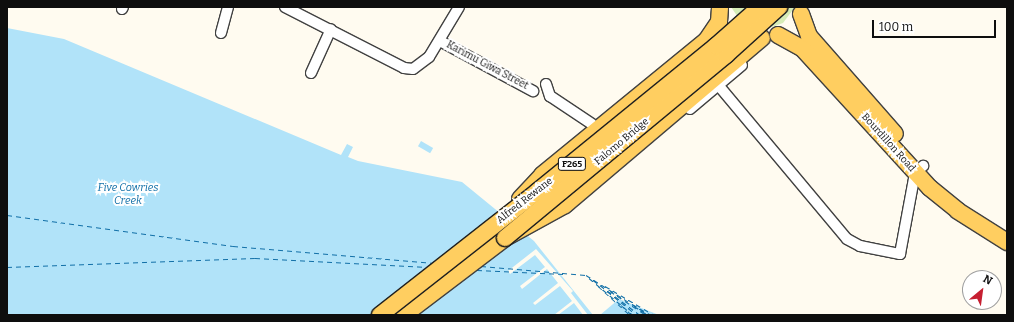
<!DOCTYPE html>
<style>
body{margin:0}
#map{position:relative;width:1014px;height:322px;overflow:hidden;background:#fffbf0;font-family:Bitter,serif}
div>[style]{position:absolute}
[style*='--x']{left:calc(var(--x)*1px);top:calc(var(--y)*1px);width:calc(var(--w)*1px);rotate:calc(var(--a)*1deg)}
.green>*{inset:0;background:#d6ecb7}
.water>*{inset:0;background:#b1e3f9;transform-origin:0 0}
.pier>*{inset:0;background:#fffbf0}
.ferry>*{height:1px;margin-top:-0.5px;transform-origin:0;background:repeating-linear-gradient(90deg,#116fa7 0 5px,transparent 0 9px)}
.roads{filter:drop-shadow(1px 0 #414141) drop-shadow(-1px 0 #414141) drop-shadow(0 1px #414141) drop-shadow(0 -1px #414141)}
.minor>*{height:10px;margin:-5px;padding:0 5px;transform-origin:5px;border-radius:5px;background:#fff}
.primary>*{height:16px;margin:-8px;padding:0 8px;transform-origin:8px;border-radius:8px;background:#ffce60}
.bridges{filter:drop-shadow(1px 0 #1f1f1f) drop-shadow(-1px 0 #1f1f1f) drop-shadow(0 1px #1f1f1f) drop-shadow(0 -1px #1f1f1f)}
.primary-bridge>*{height:16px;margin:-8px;padding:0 8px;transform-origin:8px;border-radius:8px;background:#ffce60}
span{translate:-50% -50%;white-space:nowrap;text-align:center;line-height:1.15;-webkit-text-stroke:4px #fff;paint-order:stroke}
.shield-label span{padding:1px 3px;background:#fff;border:1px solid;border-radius:3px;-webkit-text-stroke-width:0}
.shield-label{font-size:9px;color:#0e0e0e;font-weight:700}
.street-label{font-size:10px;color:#0e0e0e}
.water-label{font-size:11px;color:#116fa7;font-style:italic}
.frame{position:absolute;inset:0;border:8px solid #0e0e0e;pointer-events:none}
.north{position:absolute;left:962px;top:270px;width:40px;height:40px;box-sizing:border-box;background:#fff;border:1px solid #9f9f9f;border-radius:50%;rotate:29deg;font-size:11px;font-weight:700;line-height:16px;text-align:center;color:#0e0e0e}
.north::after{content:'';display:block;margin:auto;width:14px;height:18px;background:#c61f31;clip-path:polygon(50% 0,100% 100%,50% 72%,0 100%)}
.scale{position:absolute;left:872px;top:20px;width:124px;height:18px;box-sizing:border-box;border:2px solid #0e0e0e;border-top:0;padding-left:5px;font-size:12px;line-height:14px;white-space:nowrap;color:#0e0e0e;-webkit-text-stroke:3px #fff;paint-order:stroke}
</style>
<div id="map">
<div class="green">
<i style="clip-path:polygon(731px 7px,795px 7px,783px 23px,763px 30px,742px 23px)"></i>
</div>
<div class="water">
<i style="clip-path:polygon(7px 28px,64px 39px,341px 155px,347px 144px,353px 147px,348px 157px,358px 161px,462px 182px,534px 241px,593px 315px,7px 315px)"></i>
<i style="left:421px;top:141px;width:14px;height:6px;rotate:30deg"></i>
<i style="clip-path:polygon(619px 299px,659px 315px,600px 315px)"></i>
</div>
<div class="pier">
<i style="clip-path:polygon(536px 249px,573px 291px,571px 293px,588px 315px,583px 315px,574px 303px,558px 315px,554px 315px,572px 301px,560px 286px,535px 305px,533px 303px,558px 283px,547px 269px,522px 289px,520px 286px,545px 267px,535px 255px,510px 274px,508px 271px)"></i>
</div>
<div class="ferry">
<i style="--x:7;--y:215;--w:228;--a:7.8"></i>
<i style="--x:233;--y:246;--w:202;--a:4.8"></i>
<i style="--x:481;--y:266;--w:105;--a:4.9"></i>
<i style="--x:586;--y:275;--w:75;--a:32.4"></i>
<i style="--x:7;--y:267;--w:248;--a:-2.1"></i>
<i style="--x:255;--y:258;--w:173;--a:3"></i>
<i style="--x:477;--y:270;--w:87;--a:2.6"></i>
<i style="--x:589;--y:278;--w:57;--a:40.1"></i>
<i style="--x:593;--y:280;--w:59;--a:36.7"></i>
<i style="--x:598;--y:286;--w:43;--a:42.2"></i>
<i style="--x:605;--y:286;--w:57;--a:30.6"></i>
<i style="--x:607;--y:291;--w:38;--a:39"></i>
<i style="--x:610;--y:291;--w:43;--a:33.7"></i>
<i style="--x:632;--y:304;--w:22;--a:30"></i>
<i style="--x:621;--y:305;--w:15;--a:42"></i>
<i style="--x:634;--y:306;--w:17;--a:33"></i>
</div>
<div class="roads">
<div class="minor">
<i style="--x:285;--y:7;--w:134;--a:27.1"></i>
<i style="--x:404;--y:68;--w:9;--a:6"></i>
<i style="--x:413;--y:69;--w:20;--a:-37"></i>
<i style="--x:429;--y:57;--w:58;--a:-59"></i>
<i style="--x:122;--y:9;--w:2;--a:-63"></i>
<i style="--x:221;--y:33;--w:27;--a:-75"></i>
<i style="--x:440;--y:41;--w:106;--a:28.3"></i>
<i style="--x:311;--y:73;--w:48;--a:-65.6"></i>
<i style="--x:546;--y:84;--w:13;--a:72"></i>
<i style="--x:550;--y:96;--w:50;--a:33.7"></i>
<i style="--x:719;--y:86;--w:199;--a:50.1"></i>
<i style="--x:847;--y:239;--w:15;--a:28"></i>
<i style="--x:860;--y:246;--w:41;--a:11.3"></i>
<i style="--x:900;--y:254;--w:82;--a:-79.5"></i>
<i style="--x:915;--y:173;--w:11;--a:-41"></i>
<i style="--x:690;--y:109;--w:68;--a:-40.2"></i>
</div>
<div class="primary">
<i style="--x:801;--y:14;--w:23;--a:70"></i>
<i style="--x:809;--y:36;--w:130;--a:48.7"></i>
<i style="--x:778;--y:35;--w:29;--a:29"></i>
<i style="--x:803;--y:49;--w:188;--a:47.6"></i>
<i style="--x:930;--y:188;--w:36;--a:39"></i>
<i style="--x:958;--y:211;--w:58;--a:32.3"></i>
<i style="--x:520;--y:199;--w:33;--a:-47"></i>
<i style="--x:542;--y:175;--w:212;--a:-39.3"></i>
<i style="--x:706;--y:41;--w:23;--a:-56"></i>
<i style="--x:719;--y:22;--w:15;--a:-86"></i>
<i style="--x:404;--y:315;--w:127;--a:-37.3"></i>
<i style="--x:505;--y:238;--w:68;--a:-28.8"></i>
<i style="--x:565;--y:205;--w:258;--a:-40.3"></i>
</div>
</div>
<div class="bridges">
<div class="primary-bridge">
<i style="--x:505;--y:238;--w:287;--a:-39.6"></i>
<i style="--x:726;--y:55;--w:72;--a:-42.2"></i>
<i style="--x:380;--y:315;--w:201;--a:-38.1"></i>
<i style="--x:538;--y:191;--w:230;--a:-39.2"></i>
<i style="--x:716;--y:46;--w:59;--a:-41.6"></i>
</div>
</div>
<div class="shield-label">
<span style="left:572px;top:164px">F265</span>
</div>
<div class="street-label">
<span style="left:487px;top:66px;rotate:28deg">Karimu Giwa Street</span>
<span style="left:622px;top:142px;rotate:-40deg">Falomo Bridge</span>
<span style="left:888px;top:143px;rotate:48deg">Bourdillon Road</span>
<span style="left:525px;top:201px;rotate:-38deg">Alfred Rewane</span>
</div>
<div class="water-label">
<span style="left:128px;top:195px">Five Cowries<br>Creek</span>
</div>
<div class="frame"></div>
<div class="north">N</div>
<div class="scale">100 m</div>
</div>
